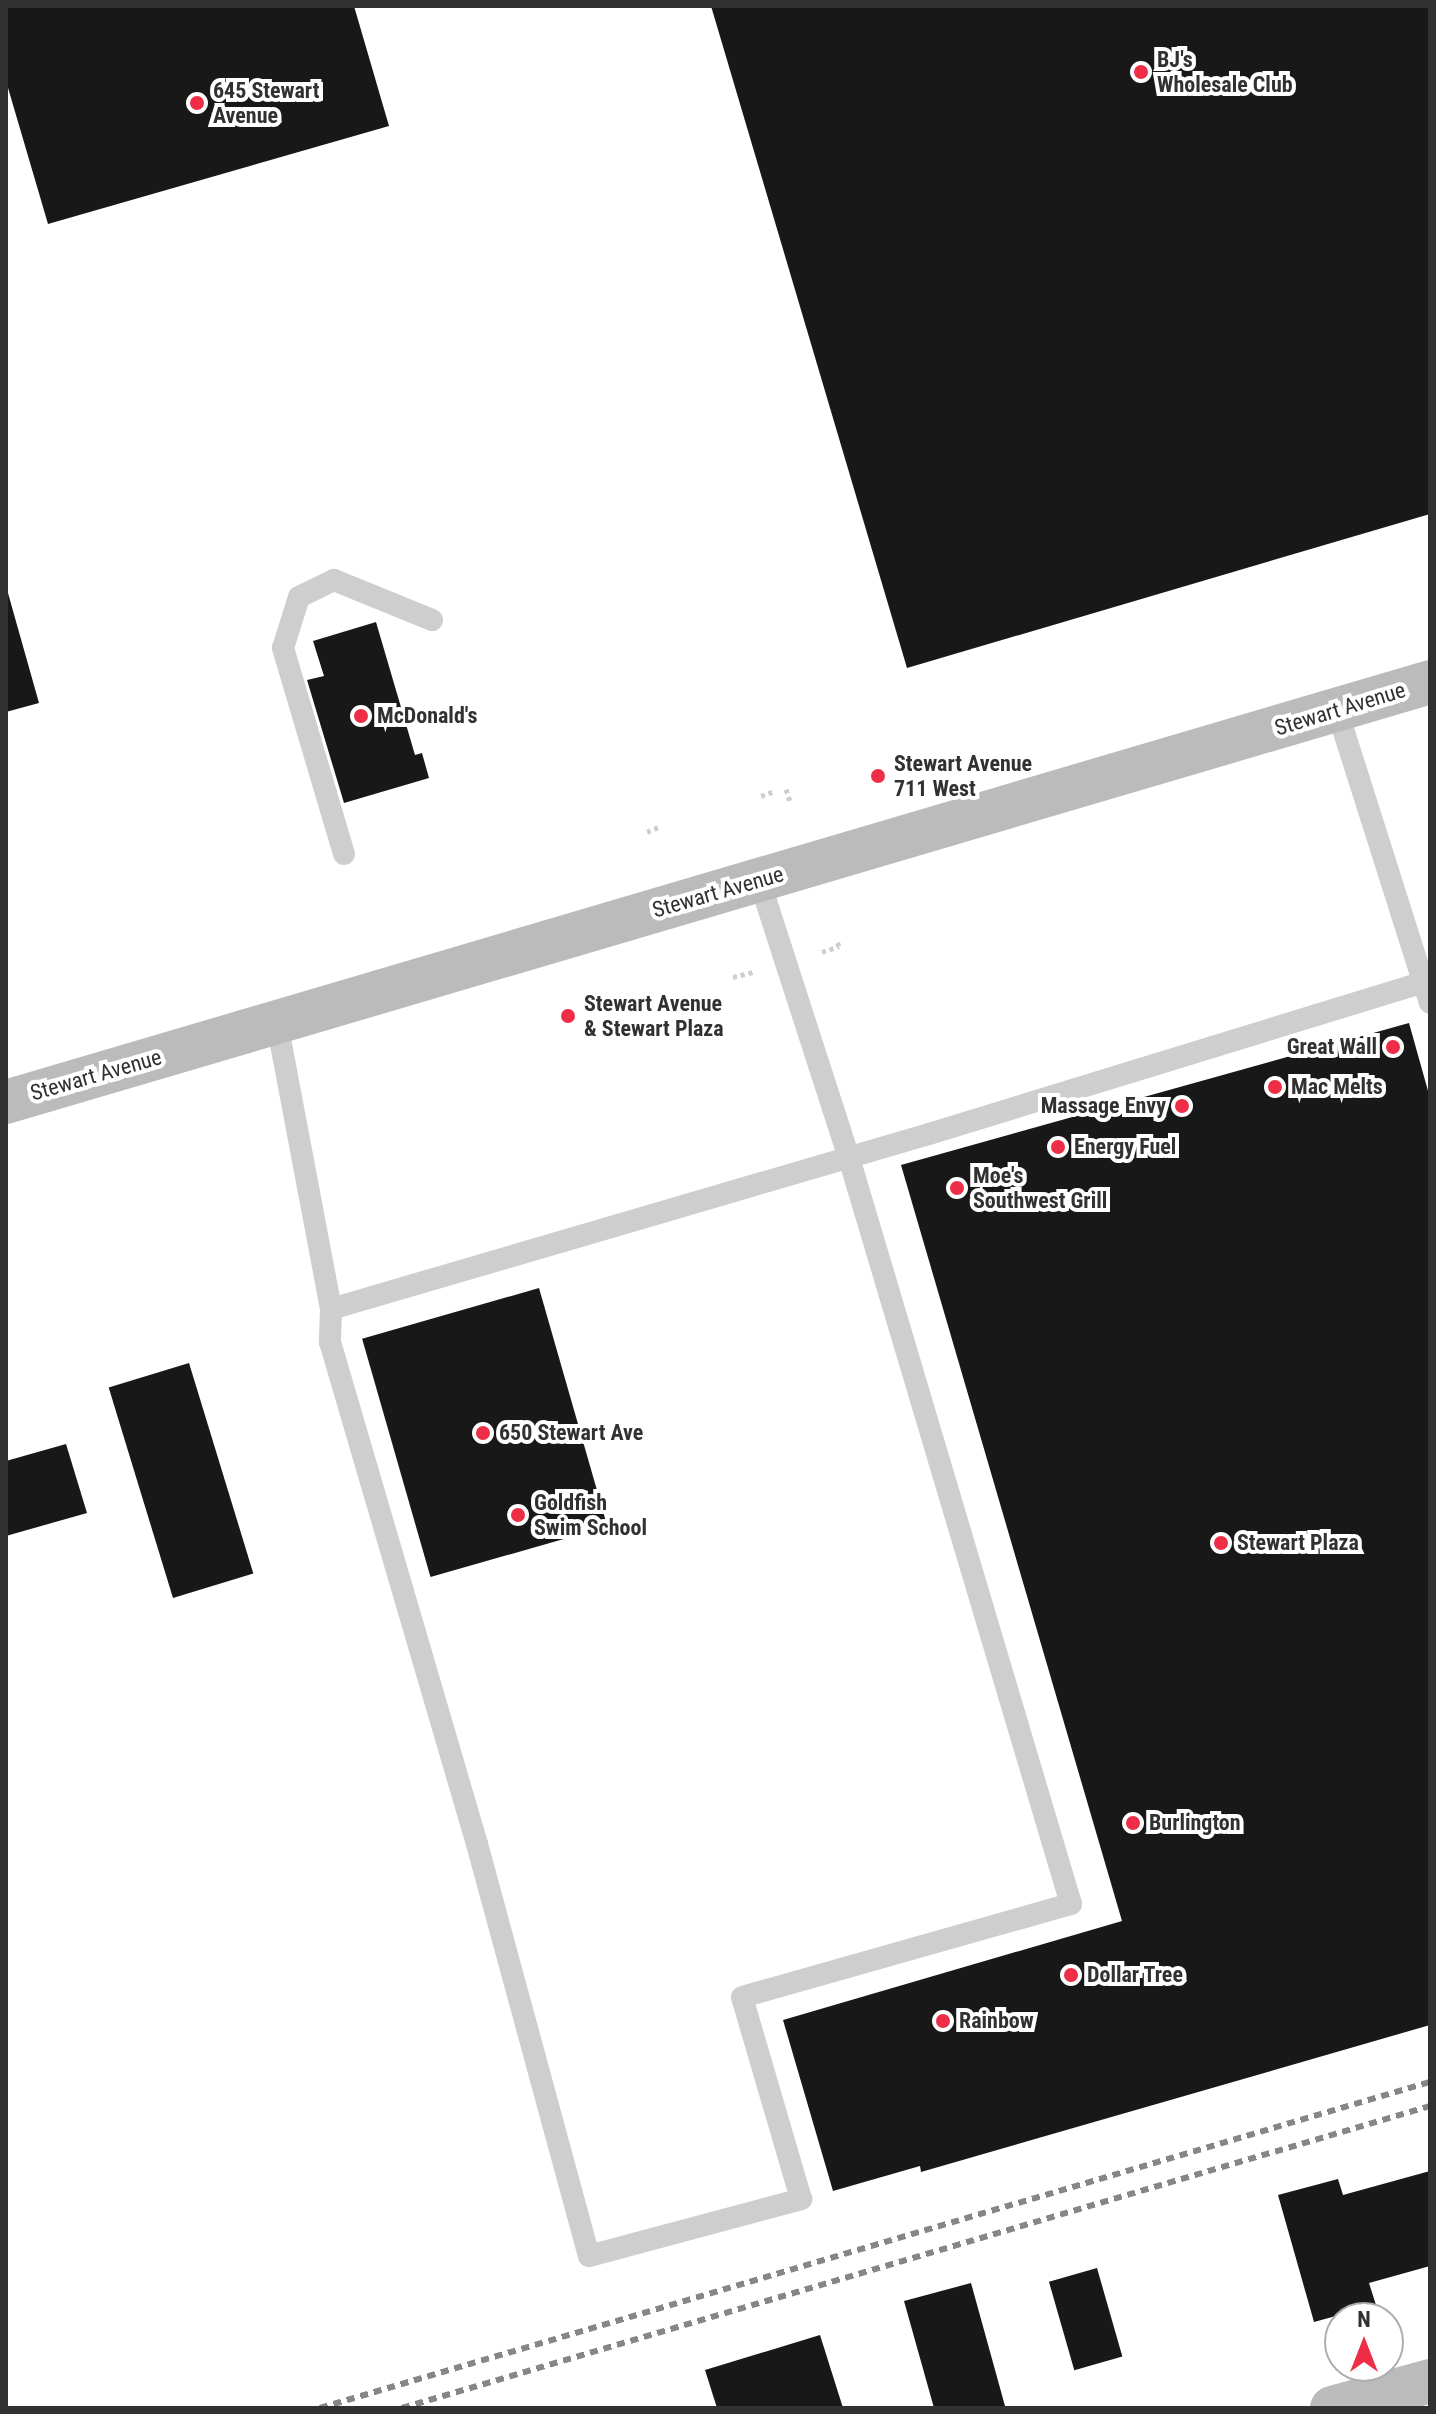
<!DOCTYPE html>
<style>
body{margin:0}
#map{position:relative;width:1436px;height:2414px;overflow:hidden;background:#fff;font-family:"Roboto Condensed",sans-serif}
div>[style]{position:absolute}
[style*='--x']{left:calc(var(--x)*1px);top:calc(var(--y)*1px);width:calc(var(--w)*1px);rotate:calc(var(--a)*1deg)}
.building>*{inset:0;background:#181818;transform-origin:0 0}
.path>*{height:5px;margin-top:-2.5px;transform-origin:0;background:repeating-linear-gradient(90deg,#cecece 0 4px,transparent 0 8px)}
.lane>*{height:22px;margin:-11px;padding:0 11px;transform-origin:11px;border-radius:11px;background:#cecece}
.secondary>*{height:44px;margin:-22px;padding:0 22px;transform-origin:22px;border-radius:22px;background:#bbb}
.rail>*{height:6px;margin-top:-3px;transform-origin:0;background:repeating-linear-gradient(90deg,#868686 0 8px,transparent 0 14px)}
.dots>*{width:22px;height:22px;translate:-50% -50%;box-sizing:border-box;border:4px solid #fff;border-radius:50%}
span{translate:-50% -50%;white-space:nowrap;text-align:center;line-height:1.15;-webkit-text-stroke:8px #fff;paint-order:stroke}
.poi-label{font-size:22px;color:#313131;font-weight:700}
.left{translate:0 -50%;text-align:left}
.right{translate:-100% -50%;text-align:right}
.street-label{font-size:22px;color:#313131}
.frame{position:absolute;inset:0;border:8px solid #313131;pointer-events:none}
.north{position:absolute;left:1324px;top:2302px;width:80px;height:80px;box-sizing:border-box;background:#fff;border:2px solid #adadad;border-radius:50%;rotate:0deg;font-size:22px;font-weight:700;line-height:32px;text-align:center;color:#313131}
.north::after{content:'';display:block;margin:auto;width:28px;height:36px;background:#ee2d47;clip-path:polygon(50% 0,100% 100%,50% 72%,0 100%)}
</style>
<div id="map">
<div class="building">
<i style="clip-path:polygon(6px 6px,354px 6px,389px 126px,48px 224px,6px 81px)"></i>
<i style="clip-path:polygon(711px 6px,1430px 6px,1430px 514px,907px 668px)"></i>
<i style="clip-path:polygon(6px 586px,39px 703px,6px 712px)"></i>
<i style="clip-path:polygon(376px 622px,415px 755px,422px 753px,429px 778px,344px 803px,307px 680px,324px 676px,313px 641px)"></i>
<i style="clip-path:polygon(1409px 1023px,1430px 1098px,1430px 2025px,921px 2172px,920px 2166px,833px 2191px,783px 2020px,1122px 1921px,901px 1165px)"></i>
<i style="left:539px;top:1288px;width:248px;height:184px;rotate:74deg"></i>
<i style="left:189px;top:1363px;width:220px;height:84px;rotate:73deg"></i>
<i style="clip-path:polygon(66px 1444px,87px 1513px,6px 1536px,6px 1461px)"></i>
<i style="clip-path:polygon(1430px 2171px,1430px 2266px,1369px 2283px,1376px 2305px,1314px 2322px,1278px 2195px,1338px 2179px,1343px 2195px)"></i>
<i style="left:1097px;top:2268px;width:92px;height:50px;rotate:74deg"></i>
<i style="clip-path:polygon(971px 2283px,1005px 2406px,934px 2408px,904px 2301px)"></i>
<i style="clip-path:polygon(820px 2335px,843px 2408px,717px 2408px,705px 2370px)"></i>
</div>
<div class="path">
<i style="--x:786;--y:789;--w:13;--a:72"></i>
<i style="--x:761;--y:796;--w:12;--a:-20"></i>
<i style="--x:647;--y:832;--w:12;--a:-24"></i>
<i style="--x:822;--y:952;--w:18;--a:-19"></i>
<i style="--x:839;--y:946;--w:8;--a:-113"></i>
<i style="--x:733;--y:977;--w:21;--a:-14"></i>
</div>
<div class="lane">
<i style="--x:1337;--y:710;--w:307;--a:72.4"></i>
<i style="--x:344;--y:854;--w:215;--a:-106.5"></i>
<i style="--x:283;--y:648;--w:53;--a:-72.6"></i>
<i style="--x:299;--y:597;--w:39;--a:-26"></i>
<i style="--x:334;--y:580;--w:106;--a:22.2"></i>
<i style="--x:277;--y:1023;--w:291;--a:79.3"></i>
<i style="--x:331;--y:1309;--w:33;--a:92"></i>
<i style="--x:330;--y:1342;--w:523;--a:73.68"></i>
<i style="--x:477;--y:1844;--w:427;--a:74.8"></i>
<i style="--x:589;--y:2256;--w:220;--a:-15"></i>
<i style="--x:801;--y:2199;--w:210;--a:-106.3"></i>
<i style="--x:742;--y:1997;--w:342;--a:-15.8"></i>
<i style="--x:1071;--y:1904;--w:778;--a:-106.57"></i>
<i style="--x:849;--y:1158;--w:292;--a:-107.9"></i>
<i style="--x:331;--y:1309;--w:623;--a:-16.31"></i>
<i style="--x:929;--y:1134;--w:518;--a:-17.07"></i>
</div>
<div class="secondary">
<i style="--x:6;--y:1102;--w:1485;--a:-16.43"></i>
<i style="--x:1332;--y:2408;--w:102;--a:-15.4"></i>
</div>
<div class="rail">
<i style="--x:320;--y:2408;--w:1157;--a:-16.37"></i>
<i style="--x:402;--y:2408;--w:1071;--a:-16.37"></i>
</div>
<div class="dots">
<i style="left:1141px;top:72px;background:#ee2d47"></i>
<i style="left:197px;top:103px;background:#ee2d47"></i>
<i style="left:361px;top:716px;background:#ee2d47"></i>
<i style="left:878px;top:776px;background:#ee2d47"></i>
<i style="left:568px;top:1016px;background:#ee2d47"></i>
<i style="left:1393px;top:1047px;background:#ee2d47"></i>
<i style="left:1275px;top:1087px;background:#ee2d47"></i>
<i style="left:1182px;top:1106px;background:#ee2d47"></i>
<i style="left:1058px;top:1147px;background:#ee2d47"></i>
<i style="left:957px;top:1188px;background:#ee2d47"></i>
<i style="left:483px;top:1433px;background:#ee2d47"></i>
<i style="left:518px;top:1515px;background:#ee2d47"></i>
<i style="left:1221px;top:1543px;background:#ee2d47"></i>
<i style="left:1133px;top:1823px;background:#ee2d47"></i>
<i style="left:1071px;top:1975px;background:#ee2d47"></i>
<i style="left:943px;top:2021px;background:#ee2d47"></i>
</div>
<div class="poi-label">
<span class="left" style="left:1157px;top:72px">BJ's<br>Wholesale Club</span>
<span class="left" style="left:213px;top:103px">645 Stewart<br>Avenue</span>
<span class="left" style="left:377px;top:716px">McDonald's</span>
<span class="left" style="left:894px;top:776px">Stewart Avenue<br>711 West</span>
<span class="left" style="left:584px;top:1016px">Stewart Avenue<br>&amp; Stewart Plaza</span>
<span class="right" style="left:1377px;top:1047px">Great Wall</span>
<span class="left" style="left:1291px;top:1087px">Mac Melts</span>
<span class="right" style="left:1166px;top:1106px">Massage Envy</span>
<span class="left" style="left:1074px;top:1147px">Energy Fuel</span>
<span class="left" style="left:973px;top:1188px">Moe's<br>Southwest Grill</span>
<span class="left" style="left:499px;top:1433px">650 Stewart Ave</span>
<span class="left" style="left:534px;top:1515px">Goldfish<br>Swim School</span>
<span class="left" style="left:1237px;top:1543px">Stewart Plaza</span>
<span class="left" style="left:1149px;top:1823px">Burlington</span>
<span class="left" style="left:1087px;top:1975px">Dollar Tree</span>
<span class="left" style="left:959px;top:2021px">Rainbow</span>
</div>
<div class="street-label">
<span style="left:1340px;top:709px;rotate:-17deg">Stewart Avenue</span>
<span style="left:718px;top:892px;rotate:-16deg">Stewart Avenue</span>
<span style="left:96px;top:1075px;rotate:-16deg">Stewart Avenue</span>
</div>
<div class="frame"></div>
<div class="north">N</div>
</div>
